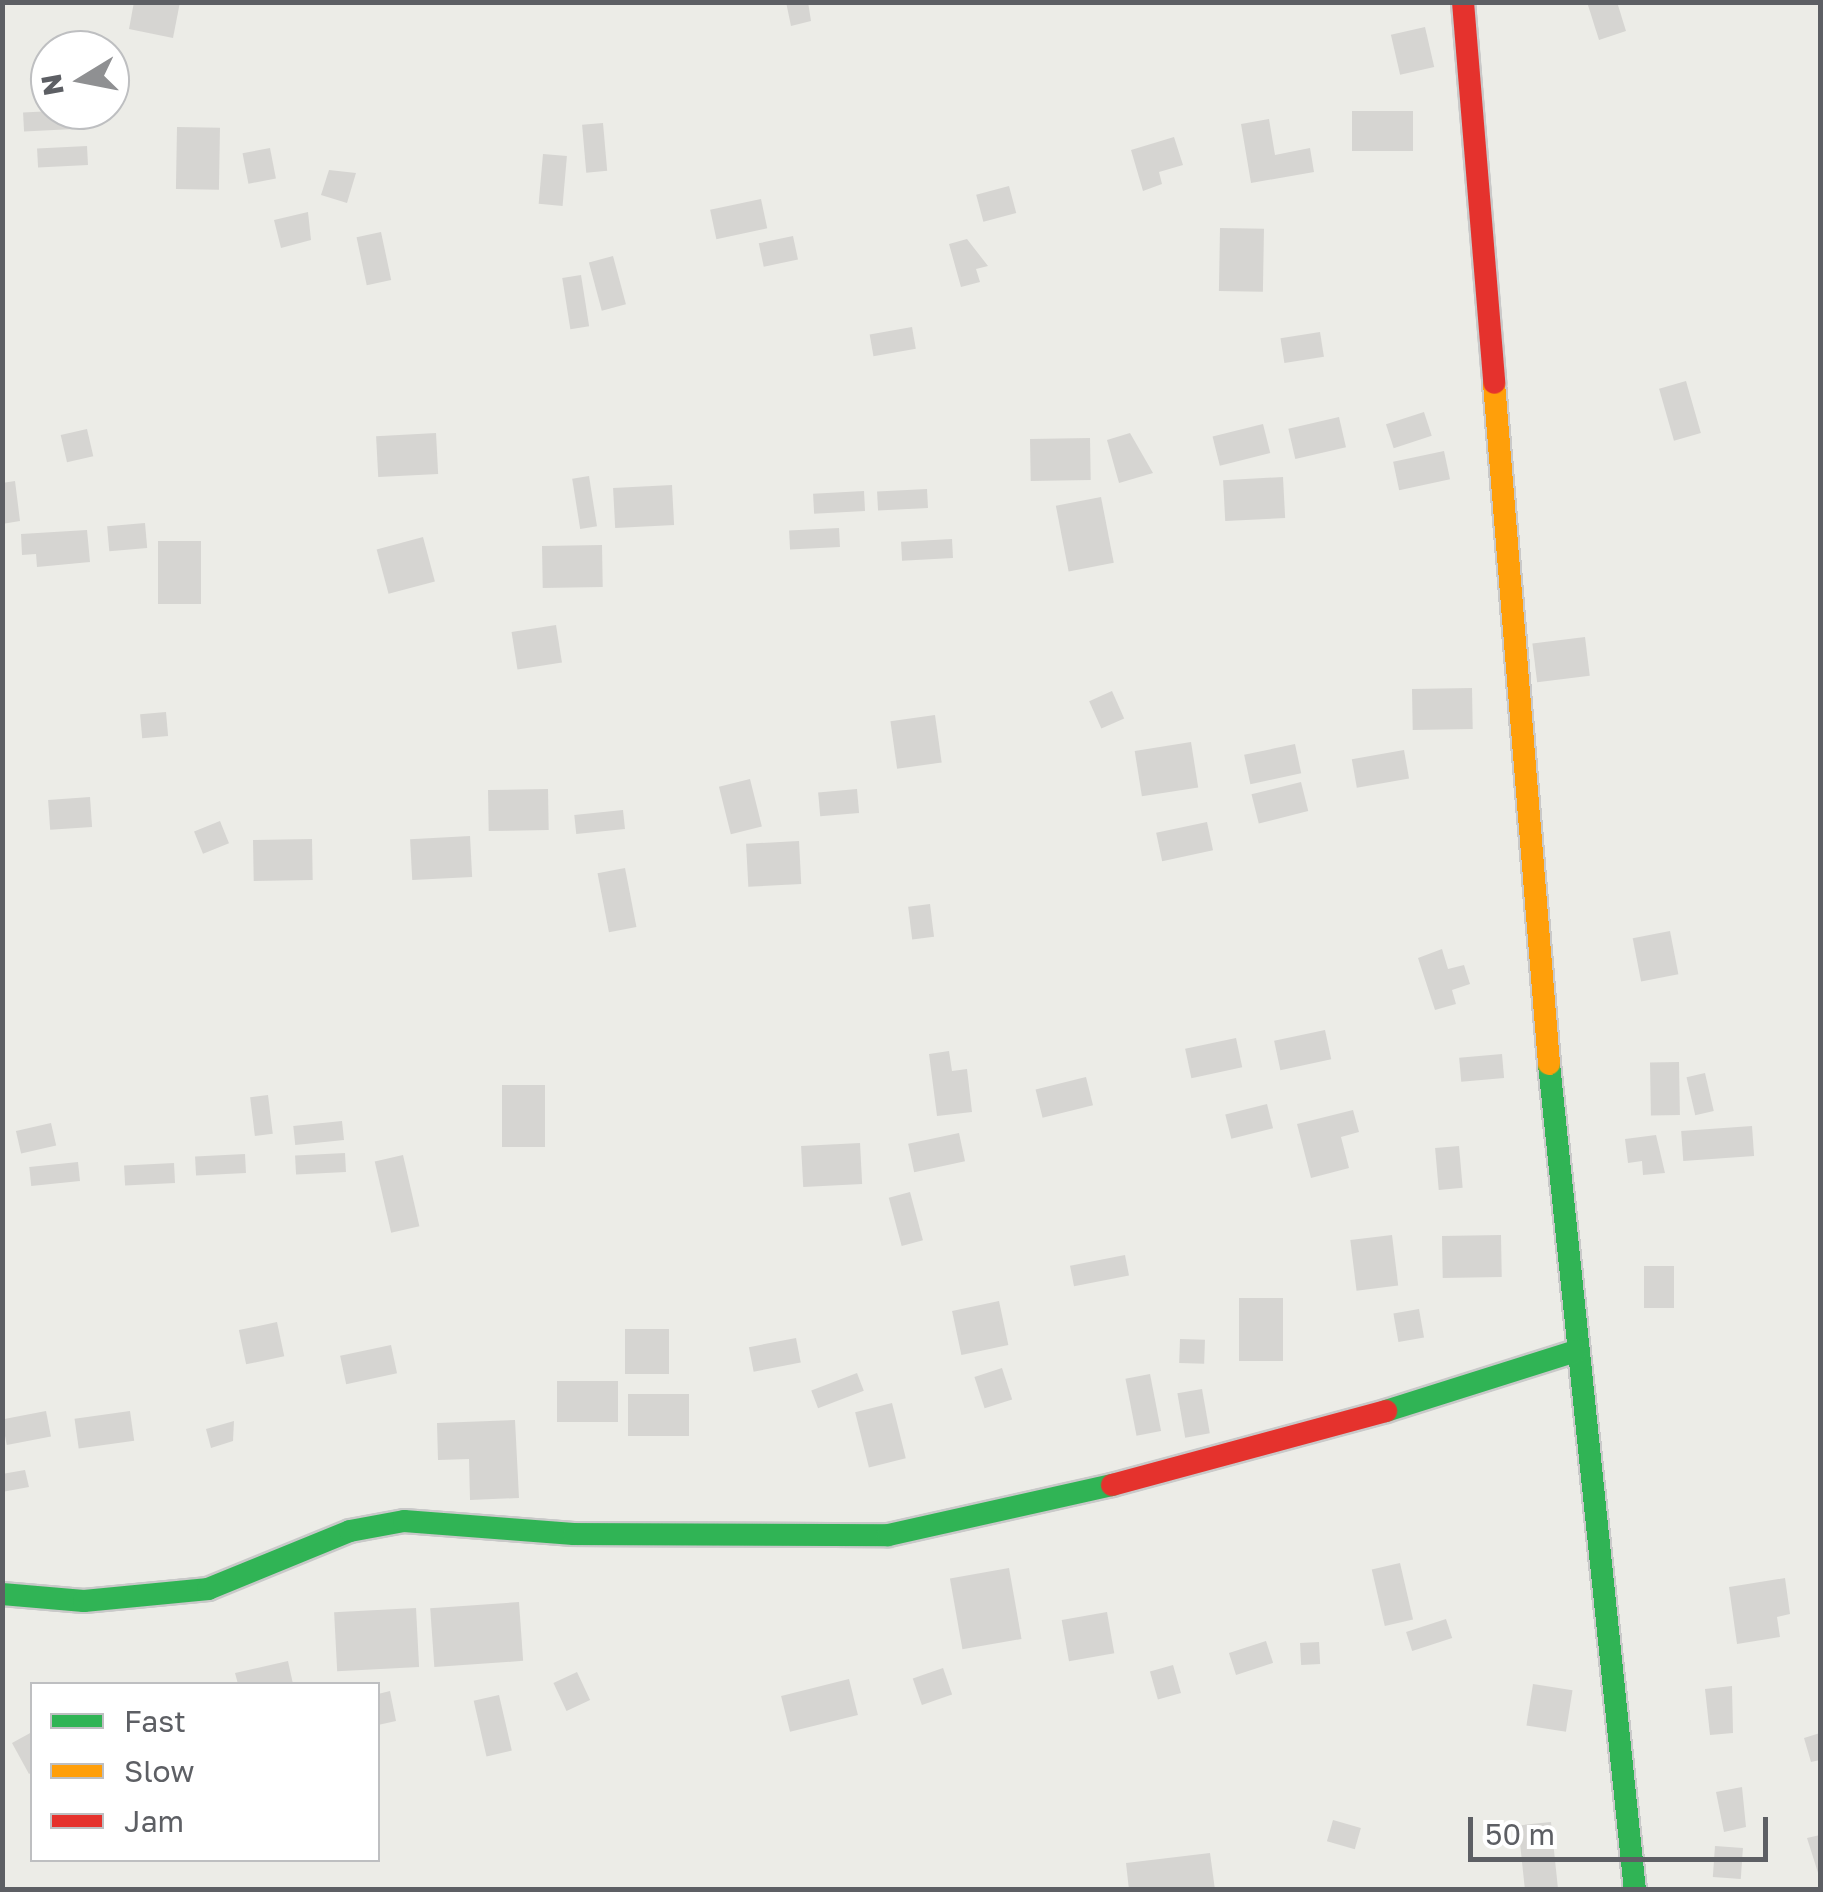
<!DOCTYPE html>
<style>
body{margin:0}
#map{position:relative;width:1823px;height:1892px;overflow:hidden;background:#ecece7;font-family:"Golos Text",sans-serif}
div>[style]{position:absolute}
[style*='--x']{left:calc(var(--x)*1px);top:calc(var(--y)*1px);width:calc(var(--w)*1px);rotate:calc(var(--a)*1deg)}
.building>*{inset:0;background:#d6d5d2;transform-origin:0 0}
.roads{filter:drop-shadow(2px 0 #c9c9c9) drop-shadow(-2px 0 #c9c9c9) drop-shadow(0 2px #c9c9c9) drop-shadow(0 -2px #c9c9c9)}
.fast>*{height:22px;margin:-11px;padding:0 11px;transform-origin:11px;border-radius:11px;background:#30b455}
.slow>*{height:22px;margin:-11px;padding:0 11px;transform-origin:11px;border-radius:11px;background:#ff9f0a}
.jam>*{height:22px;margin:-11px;padding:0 11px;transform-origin:11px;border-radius:11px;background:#e5322d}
span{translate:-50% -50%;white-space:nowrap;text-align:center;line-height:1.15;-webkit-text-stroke:8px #fff;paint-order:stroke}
.frame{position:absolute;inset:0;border:5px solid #5d5f64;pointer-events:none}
.legend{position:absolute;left:30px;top:1682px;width:350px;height:180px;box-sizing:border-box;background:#fff;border:2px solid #bebfc1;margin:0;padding:12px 18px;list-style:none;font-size:30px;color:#5d5f64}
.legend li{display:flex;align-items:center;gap:20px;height:50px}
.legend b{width:50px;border:2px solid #bebfc1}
.north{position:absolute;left:30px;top:30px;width:100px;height:100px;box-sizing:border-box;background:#fff;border:2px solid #bebfc1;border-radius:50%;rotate:260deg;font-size:28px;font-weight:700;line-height:40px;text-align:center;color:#5d5f64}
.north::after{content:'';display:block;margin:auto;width:35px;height:45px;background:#8f9092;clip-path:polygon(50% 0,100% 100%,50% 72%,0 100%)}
.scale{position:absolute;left:1468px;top:1817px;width:300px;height:45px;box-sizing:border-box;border:5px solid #5d5f64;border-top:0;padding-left:12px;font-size:30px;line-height:35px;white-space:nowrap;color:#5d5f64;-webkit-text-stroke:8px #fff;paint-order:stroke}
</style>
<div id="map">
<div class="building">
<i style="clip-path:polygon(134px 2px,180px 2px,173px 38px,129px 29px)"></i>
<i style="clip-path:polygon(786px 2px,808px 2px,811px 21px,791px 26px)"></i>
<i style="clip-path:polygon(1587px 2px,1617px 2px,1626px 31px,1599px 40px)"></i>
<i style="left:1425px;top:27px;width:41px;height:35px;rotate:77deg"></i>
<i style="left:73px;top:110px;width:19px;height:50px;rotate:87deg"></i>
<i style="left:1413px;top:111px;width:40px;height:61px;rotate:90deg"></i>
<i style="clip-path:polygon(1269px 119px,1275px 155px,1310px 148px,1314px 172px,1251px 183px,1241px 124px)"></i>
<i style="left:603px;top:123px;width:48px;height:21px;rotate:85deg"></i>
<i style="left:177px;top:127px;width:43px;height:62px;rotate:1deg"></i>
<i style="clip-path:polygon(1174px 137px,1183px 165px,1159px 172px,1162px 184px,1143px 191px,1131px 150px)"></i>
<i style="left:87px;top:146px;width:19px;height:50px;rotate:87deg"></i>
<i style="left:270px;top:148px;width:31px;height:28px;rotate:79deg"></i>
<i style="left:543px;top:154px;width:24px;height:50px;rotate:5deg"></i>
<i style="clip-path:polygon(329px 170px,356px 173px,347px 203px,321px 195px)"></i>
<i style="left:1009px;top:186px;width:28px;height:34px;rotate:75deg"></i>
<i style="left:761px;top:199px;width:30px;height:52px;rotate:78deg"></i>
<i style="clip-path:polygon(308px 212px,311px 240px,281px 248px,274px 220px)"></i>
<i style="left:1220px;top:228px;width:44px;height:63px;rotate:1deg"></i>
<i style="left:381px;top:232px;width:49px;height:25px;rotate:78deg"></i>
<i style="left:793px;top:236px;width:24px;height:35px;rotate:78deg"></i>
<i style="clip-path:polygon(967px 239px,988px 266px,976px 269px,980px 282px,961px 287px,949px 244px)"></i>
<i style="left:613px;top:256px;width:50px;height:25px;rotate:75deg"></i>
<i style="left:581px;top:275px;width:52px;height:19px;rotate:81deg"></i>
<i style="left:912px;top:327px;width:22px;height:43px;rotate:80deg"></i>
<i style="left:1320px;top:332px;width:25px;height:40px;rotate:81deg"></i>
<i style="left:1686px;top:381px;width:54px;height:28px;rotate:74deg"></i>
<i style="left:1424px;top:412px;width:25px;height:40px;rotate:72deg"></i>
<i style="left:1339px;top:417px;width:31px;height:52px;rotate:77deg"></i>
<i style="left:1263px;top:424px;width:30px;height:52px;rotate:76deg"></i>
<i style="left:87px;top:429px;width:28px;height:27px;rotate:77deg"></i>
<i style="left:436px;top:433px;width:41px;height:60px;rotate:87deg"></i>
<i style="clip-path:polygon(1130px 433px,1153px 473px,1119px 483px,1107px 440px)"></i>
<i style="left:1090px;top:438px;width:42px;height:60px;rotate:89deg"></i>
<i style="left:1444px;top:451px;width:29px;height:52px;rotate:78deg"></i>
<i style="left:589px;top:476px;width:51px;height:17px;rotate:81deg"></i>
<i style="left:1283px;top:477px;width:41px;height:60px;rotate:87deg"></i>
<i style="clip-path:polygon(15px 481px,20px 521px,2px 524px,2px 483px)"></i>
<i style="left:672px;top:485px;width:40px;height:59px;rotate:87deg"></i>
<i style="left:927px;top:489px;width:19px;height:50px;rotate:87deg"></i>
<i style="left:864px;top:491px;width:20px;height:51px;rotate:87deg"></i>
<i style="left:1101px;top:497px;width:67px;height:46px;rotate:79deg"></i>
<i style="left:145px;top:523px;width:25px;height:38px;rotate:85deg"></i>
<i style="left:839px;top:528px;width:19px;height:50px;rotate:87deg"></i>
<i style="clip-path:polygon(87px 530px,90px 562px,37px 567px,36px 554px,22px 555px,21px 534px)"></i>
<i style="left:423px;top:537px;width:46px;height:48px;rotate:75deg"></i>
<i style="left:952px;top:539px;width:19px;height:51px;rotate:87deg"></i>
<i style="left:158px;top:541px;width:43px;height:63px"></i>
<i style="left:602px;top:545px;width:42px;height:60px;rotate:89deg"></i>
<i style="left:556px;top:625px;width:38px;height:45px;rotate:81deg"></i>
<i style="left:1585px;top:637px;width:39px;height:53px;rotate:83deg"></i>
<i style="left:1472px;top:688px;width:41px;height:60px;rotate:89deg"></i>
<i style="left:1112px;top:691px;width:30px;height:25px;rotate:66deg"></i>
<i style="left:166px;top:712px;width:24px;height:26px;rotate:85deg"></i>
<i style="left:935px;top:715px;width:48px;height:45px;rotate:82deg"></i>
<i style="left:1191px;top:742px;width:46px;height:57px;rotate:81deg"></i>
<i style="left:1295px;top:744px;width:30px;height:52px;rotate:78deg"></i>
<i style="left:1404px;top:750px;width:29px;height:53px;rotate:80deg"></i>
<i style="left:750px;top:779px;width:49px;height:32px;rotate:76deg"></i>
<i style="left:1301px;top:782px;width:30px;height:51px;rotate:76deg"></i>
<i style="left:548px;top:789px;width:41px;height:60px;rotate:89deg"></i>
<i style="left:857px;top:789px;width:24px;height:39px;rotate:85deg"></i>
<i style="left:90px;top:797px;width:30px;height:42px;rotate:86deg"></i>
<i style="left:623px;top:810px;width:19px;height:49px;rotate:84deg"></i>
<i style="left:220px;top:821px;width:24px;height:28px;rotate:68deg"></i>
<i style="left:1207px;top:822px;width:29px;height:52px;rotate:78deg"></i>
<i style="left:470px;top:836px;width:41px;height:60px;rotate:87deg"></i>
<i style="left:312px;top:839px;width:41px;height:59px;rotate:89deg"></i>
<i style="left:799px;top:841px;width:43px;height:53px;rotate:87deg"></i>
<i style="left:625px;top:868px;width:60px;height:28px;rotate:79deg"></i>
<i style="left:930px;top:904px;width:33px;height:22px;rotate:83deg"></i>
<i style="left:1670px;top:931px;width:44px;height:38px;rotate:79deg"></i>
<i style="clip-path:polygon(1442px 949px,1448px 969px,1464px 965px,1470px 984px,1452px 990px,1456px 1004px,1435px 1010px,1418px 958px)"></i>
<i style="left:1325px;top:1030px;width:30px;height:52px;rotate:78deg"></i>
<i style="left:1236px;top:1038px;width:30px;height:52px;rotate:78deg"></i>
<i style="clip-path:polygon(949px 1051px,952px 1071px,967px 1069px,972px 1112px,937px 1116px,929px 1054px)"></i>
<i style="left:1502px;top:1054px;width:24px;height:43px;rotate:85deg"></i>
<i style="left:1679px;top:1062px;width:53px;height:29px;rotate:89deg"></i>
<i style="left:1705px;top:1073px;width:39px;height:19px;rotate:77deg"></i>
<i style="left:1086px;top:1077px;width:29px;height:52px;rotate:76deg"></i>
<i style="left:502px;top:1085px;width:43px;height:62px"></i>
<i style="left:268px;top:1095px;width:39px;height:18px;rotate:83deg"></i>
<i style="left:1267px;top:1104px;width:25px;height:43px;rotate:76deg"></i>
<i style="clip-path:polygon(1353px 1110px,1359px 1132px,1341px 1137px,1349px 1168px,1311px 1178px,1297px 1124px)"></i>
<i style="left:342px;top:1121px;width:19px;height:49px;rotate:84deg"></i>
<i style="left:51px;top:1123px;width:23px;height:36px;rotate:77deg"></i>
<i style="left:1752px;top:1126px;width:30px;height:71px;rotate:86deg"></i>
<i style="left:959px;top:1133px;width:29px;height:52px;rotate:78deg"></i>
<i style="clip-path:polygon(1656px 1135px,1665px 1173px,1643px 1175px,1642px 1161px,1628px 1163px,1625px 1139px)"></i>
<i style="left:860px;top:1143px;width:41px;height:59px;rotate:87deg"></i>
<i style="left:1459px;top:1146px;width:42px;height:24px;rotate:85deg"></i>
<i style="left:345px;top:1153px;width:19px;height:50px;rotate:87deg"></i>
<i style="left:245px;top:1154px;width:19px;height:50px;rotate:87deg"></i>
<i style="left:403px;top:1155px;width:73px;height:29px;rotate:77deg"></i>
<i style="left:78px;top:1162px;width:19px;height:49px;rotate:84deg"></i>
<i style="left:174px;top:1163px;width:20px;height:50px;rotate:87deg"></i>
<i style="left:910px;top:1192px;width:50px;height:22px;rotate:75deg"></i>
<i style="left:1392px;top:1235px;width:51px;height:42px;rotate:83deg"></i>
<i style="left:1501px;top:1235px;width:42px;height:59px;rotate:89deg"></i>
<i style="left:1125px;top:1255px;width:21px;height:56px;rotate:79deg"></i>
<i style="left:1644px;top:1266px;width:30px;height:42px"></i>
<i style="left:1239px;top:1298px;width:44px;height:63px"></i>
<i style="left:999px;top:1301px;width:45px;height:48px;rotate:78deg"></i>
<i style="left:1419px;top:1309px;width:29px;height:26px;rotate:80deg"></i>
<i style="left:277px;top:1322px;width:35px;height:39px;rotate:78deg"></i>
<i style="left:625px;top:1329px;width:44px;height:45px"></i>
<i style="left:796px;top:1338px;width:25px;height:48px;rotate:79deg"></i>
<i style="left:1180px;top:1339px;width:25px;height:24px;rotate:2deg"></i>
<i style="left:391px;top:1345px;width:29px;height:52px;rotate:78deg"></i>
<i style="left:1002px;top:1368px;width:33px;height:29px;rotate:72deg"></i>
<i style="left:857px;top:1373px;width:19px;height:49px;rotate:69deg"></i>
<i style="left:1150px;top:1374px;width:58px;height:25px;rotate:79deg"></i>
<i style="left:618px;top:1381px;width:41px;height:61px;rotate:90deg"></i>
<i style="left:1202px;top:1389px;width:45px;height:25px;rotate:80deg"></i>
<i style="left:689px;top:1394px;width:42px;height:61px;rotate:90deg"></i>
<i style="left:892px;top:1403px;width:57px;height:38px;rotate:76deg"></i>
<i style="left:46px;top:1411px;width:26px;height:45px;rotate:79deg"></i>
<i style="left:130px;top:1411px;width:30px;height:56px;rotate:82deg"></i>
<i style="clip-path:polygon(515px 1420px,519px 1498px,470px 1500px,469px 1459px,438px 1460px,437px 1423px)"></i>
<i style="clip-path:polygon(234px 1421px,233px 1441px,211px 1448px,206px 1429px)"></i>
<i style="clip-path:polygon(25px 1470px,29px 1487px,2px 1492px,2px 1474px)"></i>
<i style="left:1400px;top:1563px;width:58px;height:29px;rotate:77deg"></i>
<i style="left:1009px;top:1568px;width:72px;height:60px;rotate:80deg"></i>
<i style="clip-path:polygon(1785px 1578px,1790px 1614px,1777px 1617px,1780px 1637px,1737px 1644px,1729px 1587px)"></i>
<i style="left:519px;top:1602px;width:59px;height:89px;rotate:86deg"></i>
<i style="left:416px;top:1608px;width:59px;height:82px;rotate:87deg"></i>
<i style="left:1107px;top:1612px;width:42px;height:46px;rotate:80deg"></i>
<i style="left:1446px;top:1619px;width:20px;height:42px;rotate:72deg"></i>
<i style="left:1266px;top:1641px;width:23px;height:39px;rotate:72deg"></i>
<i style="left:1319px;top:1642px;width:22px;height:19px;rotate:87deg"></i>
<i style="clip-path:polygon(288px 1661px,293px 1684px,238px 1684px,235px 1673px)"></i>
<i style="left:1173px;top:1665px;width:29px;height:24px;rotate:74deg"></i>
<i style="left:943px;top:1668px;width:28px;height:32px;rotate:71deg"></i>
<i style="left:577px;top:1672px;width:31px;height:26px;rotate:65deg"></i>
<i style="left:849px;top:1679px;width:37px;height:70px;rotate:76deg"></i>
<i style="left:1533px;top:1684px;width:40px;height:42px;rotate:9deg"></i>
<i style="clip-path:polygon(1732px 1686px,1733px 1733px,1710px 1735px,1705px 1689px)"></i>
<i style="clip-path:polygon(390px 1691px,396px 1721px,378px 1725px,378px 1694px)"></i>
<i style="left:499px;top:1695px;width:57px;height:26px;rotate:77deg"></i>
<i style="clip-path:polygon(32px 1732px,32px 1772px,29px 1774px,12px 1743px)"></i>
<i style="clip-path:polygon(1820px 1733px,1820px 1760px,1811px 1762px,1804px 1738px)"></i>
<i style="clip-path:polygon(1742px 1787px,1746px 1827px,1724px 1832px,1716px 1792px)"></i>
<i style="left:1333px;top:1820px;width:29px;height:22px;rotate:16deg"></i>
<i style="left:1551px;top:1822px;width:67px;height:33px;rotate:84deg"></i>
<i style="clip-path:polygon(1820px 1835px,1820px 1879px,1807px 1838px)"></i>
<i style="left:1715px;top:1846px;width:28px;height:31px;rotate:4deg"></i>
<i style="clip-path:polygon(1210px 1853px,1215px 1890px,1129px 1890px,1126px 1863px)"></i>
</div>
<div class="roads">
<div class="fast">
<i style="--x:1549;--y:1064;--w:830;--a:84.06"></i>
<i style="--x:1386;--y:1411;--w:199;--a:-17.5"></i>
<i style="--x:2;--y:1594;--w:82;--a:4.9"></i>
<i style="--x:84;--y:1601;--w:125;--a:-5.5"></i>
<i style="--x:208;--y:1589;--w:153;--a:-22.2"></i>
<i style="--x:350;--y:1531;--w:55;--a:-10.5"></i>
<i style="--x:404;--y:1521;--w:170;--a:4.4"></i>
<i style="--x:574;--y:1534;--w:314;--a:0.2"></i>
<i style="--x:888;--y:1535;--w:230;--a:-12.6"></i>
</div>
<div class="slow">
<i style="--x:1494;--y:383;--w:683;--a:85.38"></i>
</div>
<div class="jam">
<i style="--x:1463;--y:2;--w:382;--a:85.3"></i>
<i style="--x:1112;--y:1485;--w:284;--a:-15.1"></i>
</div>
</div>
<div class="frame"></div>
<ul class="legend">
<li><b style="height:12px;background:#30b455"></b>Fast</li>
<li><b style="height:12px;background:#ff9f0a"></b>Slow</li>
<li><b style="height:12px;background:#e5322d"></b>Jam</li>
</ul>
<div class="north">N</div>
<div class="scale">50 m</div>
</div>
